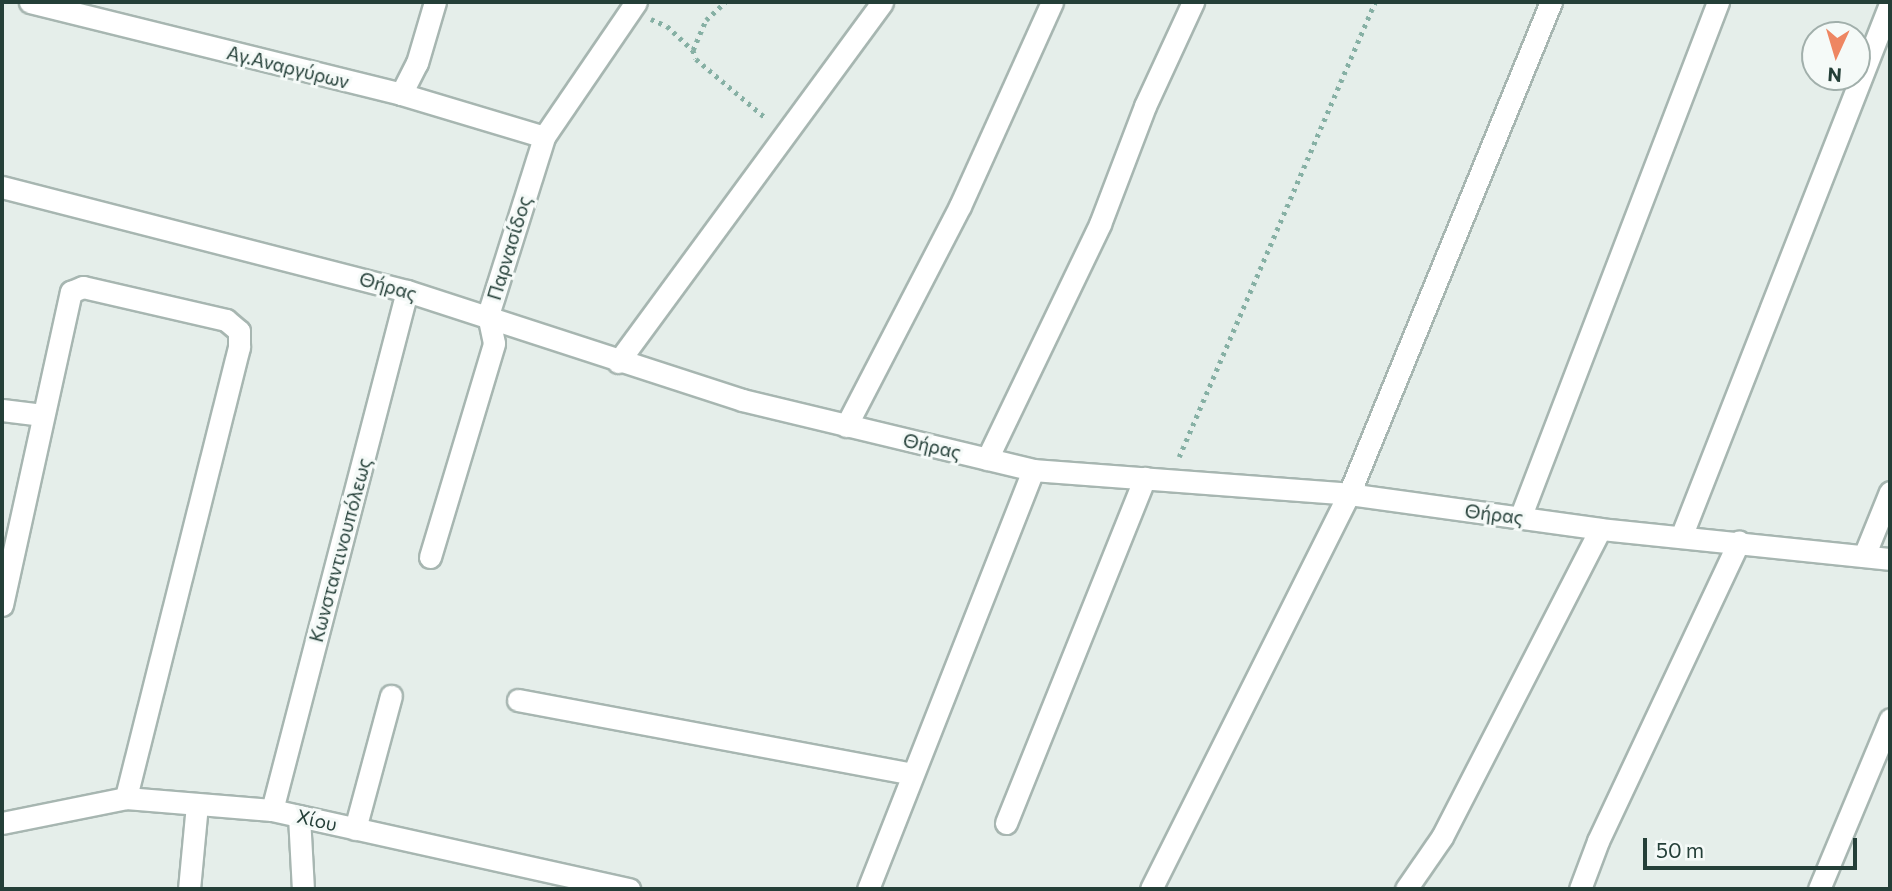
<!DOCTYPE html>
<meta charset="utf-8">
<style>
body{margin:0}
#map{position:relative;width:1892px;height:891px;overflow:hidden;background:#e5eeea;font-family:Commissioner,sans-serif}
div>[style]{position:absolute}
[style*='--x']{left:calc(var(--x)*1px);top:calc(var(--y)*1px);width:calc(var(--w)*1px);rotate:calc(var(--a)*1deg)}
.path>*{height:4.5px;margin-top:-2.25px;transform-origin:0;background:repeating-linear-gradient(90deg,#86b0a4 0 3.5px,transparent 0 8.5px)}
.roads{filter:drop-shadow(2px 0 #a7b6b1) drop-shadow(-2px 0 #a7b6b1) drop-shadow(0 2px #a7b6b1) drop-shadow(0 -2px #a7b6b1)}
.street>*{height:21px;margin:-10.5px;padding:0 10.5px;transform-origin:10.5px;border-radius:10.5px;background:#fff}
.secondary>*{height:21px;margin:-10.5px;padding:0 10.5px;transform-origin:10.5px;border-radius:10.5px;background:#fff}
span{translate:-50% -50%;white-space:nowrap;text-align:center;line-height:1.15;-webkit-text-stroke:6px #f5faf8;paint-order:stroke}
.street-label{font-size:19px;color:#243f38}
.frame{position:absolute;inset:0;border:4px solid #243f38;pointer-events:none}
.north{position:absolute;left:1801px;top:21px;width:70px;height:70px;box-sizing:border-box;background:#f5faf8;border:2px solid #a1afab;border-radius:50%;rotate:184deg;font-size:19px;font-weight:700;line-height:28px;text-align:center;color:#243f38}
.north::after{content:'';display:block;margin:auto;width:24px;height:32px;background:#ee8662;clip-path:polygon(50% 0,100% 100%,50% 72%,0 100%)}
.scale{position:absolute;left:1643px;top:838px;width:214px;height:32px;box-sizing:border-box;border:4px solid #243f38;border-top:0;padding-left:9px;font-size:21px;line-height:24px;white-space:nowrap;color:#243f38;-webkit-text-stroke:5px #f5faf8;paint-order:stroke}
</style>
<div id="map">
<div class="path">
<i style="--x:651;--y:19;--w:17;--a:24"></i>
<i style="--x:667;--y:26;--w:35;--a:43"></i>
<i style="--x:693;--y:50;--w:9;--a:72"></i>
<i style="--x:696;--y:59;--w:93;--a:40.2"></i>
<i style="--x:693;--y:50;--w:33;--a:-67"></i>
<i style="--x:706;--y:20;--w:26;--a:-43"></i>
<i style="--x:1179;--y:457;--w:495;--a:-66.7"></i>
</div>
<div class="roads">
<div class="street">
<i style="--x:30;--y:2;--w:382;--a:13.9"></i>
<i style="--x:401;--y:94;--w:149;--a:16.7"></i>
<i style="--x:401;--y:94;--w:35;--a:-63"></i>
<i style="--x:417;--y:63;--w:64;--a:-73.6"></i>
<i style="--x:618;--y:362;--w:446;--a:-53.7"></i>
<i style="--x:2;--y:410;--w:41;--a:7"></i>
<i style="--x:846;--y:426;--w:248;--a:-62.6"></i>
<i style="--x:960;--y:206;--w:224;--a:-65.7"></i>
<i style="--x:987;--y:459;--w:261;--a:-64.3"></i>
<i style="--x:1100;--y:224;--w:126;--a:-69.1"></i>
<i style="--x:1145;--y:106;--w:115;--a:-65.2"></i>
<i style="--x:1520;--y:518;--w:553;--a:-69.01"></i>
<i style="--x:1681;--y:537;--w:573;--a:-68.59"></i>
<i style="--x:1864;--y:556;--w:69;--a:-67.9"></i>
<i style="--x:430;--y:557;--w:223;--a:-73.3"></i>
<i style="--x:494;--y:343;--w:29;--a:-102"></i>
<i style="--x:488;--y:315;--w:187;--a:-72.5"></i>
<i style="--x:544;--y:137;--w:163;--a:-55.7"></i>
<i style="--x:2;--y:605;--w:321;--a:-77.6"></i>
<i style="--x:71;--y:292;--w:13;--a:-23"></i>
<i style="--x:83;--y:287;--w:147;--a:13"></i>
<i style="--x:226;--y:320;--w:17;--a:40"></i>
<i style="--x:239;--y:331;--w:16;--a:90"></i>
<i style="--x:239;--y:347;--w:465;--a:104.1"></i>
<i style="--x:518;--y:700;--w:401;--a:10.6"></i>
<i style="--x:272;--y:810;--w:536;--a:-75.42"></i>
<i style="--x:299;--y:816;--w:73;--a:86.9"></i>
<i style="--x:2;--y:823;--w:126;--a:-11.4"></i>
<i style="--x:126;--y:798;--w:146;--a:4.7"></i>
<i style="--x:272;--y:810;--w:366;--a:12.5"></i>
<i style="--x:1006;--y:823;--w:372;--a:-68.1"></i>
<i style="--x:355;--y:829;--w:138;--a:-74.9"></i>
<i style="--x:189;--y:889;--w:85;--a:-84.6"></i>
<i style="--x:868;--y:889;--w:450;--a:-68.5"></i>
<i style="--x:1151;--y:889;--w:442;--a:-63.4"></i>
<i style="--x:1349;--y:494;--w:532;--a:-67.68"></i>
<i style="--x:1406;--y:889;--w:63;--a:-55.3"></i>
<i style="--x:1442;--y:837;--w:346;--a:-62.8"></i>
<i style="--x:1580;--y:889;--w:51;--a:-69.4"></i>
<i style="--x:1598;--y:841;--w:331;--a:-64.8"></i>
<i style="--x:1819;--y:889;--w:184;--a:-67.3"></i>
</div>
<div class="secondary">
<i style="--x:2;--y:187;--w:418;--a:14.4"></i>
<i style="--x:407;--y:291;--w:352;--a:18"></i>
<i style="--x:742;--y:400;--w:299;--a:13.5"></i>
<i style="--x:1033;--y:470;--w:317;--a:4.3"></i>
<i style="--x:1349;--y:494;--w:253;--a:7.9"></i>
<i style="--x:1600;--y:529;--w:292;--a:5.9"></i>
</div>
</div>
<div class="street-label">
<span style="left:288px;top:67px;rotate:14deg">Αγ.Αναργύρων</span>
<span style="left:509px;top:248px;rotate:-73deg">Παρνασίδος</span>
<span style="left:388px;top:286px;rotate:16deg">Θήρας</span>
<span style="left:932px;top:446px;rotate:13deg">Θήρας</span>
<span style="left:1494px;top:514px;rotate:7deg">Θήρας</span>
<span style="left:340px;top:550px;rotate:-75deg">Κωνσταντινουπόλεως</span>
<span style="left:317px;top:820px;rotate:13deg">Χίου</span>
</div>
<div class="frame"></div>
<div class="north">N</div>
<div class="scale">50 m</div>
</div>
